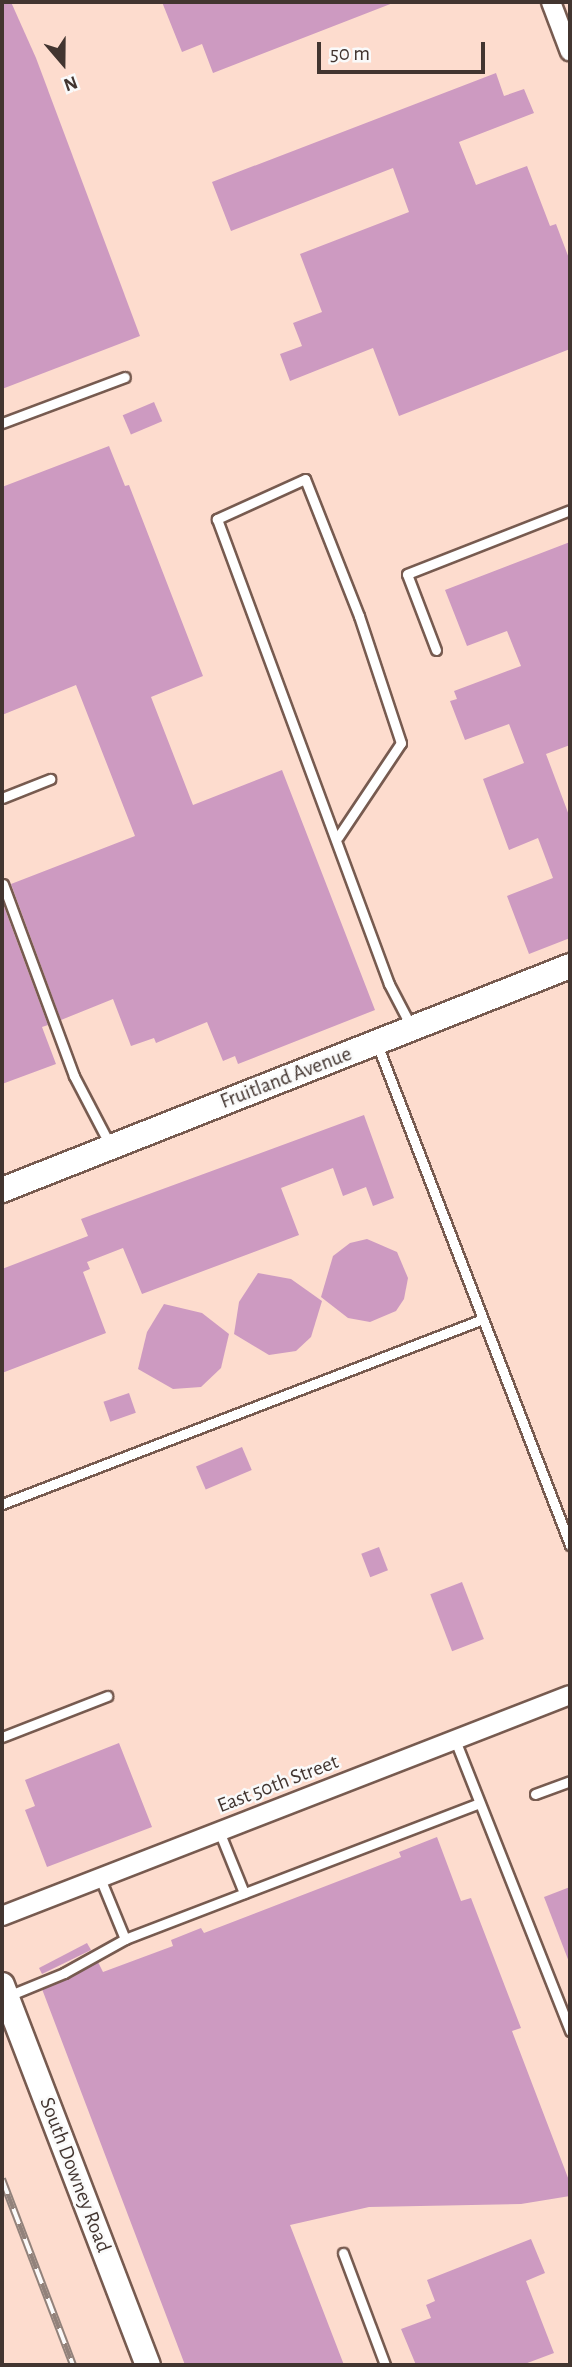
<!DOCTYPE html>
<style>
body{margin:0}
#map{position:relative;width:572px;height:2367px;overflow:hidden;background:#fce8e0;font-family:"Alegreya Sans",sans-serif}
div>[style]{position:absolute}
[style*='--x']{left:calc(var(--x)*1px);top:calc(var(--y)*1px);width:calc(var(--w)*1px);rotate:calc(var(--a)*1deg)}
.built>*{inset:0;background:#fddcce;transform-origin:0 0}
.building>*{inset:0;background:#cd9ac1;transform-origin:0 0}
.roads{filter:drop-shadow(2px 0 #775b50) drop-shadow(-2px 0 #775b50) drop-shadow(0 2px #775b50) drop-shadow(0 -2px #775b50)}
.lane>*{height:9px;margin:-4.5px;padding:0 4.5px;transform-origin:4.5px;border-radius:4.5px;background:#fff}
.street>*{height:18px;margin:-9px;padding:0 9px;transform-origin:9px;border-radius:9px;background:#fff}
.secondary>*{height:24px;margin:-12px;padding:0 12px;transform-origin:12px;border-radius:12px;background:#fff}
.rail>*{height:8px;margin-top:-4px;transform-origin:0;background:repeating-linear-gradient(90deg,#fafafa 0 16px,#92827b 0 32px);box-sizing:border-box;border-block:2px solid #92827b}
span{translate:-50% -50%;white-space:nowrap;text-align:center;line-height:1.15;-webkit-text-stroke:5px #fafafa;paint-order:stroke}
.street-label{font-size:21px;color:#423530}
.frame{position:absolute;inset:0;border:4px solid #423530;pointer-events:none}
.north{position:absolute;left:28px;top:28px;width:70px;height:70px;-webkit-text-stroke:5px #fafafa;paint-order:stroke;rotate:160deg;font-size:19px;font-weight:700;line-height:28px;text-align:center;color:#423530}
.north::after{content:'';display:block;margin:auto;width:24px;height:32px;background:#423530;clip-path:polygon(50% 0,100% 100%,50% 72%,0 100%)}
.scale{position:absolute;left:317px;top:42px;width:168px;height:32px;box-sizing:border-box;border:4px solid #423530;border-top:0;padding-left:9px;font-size:21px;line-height:24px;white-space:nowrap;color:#423530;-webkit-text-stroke:5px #fafafa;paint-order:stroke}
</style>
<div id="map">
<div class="built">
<i style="left:2px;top:2px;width:568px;height:2363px"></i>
</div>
<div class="building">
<i style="clip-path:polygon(2px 2px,11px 2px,36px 58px,140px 336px,2px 389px)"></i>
<i style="clip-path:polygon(162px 2px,393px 2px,393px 3px,213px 73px,202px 44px,182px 52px)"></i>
<i style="clip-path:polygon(496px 73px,504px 96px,524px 89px,534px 113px,459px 142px,476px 185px,527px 166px,550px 226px,556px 224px,570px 261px,570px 349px,399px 416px,373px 348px,290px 381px,280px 354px,302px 346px,293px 323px,322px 312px,300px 254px,409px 212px,393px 168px,231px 231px,212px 182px)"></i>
<i style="left:154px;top:402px;width:21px;height:34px;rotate:67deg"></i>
<i style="clip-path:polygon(109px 446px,125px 486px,129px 485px,203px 676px,151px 697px,193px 805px,282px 770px,375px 1010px,238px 1064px,235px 1056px,223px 1061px,207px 1022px,156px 1043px,154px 1038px,131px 1046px,113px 999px,61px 1020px,11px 884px,135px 836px,76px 685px,2px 715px,2px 487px)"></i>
<i style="clip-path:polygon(570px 542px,570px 745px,546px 754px,570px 818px,570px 938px,529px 954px,507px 896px,553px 878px,538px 838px,509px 850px,483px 779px,524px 763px,509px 724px,465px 740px,450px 701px,457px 699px,454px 691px,521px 666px,507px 631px,467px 646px,445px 590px)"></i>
<i style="clip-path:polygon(2px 901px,48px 1025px,42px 1027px,56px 1064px,2px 1084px)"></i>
<i style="clip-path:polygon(364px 1115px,394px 1198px,373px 1206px,366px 1187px,343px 1196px,333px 1168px,281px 1188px,299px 1235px,142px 1294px,123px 1248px,87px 1262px,90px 1269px,83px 1272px,106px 1333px,2px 1373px,2px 1269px,88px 1236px,81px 1219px)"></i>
<i style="clip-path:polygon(367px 1239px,397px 1252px,408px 1278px,404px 1299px,396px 1311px,370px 1322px,348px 1318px,321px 1297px,333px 1256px,350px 1243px)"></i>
<i style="clip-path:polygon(258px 1273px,291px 1279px,322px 1301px,311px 1337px,296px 1351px,269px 1355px,234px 1334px,239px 1302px)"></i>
<i style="clip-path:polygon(164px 1304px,202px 1313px,229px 1334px,221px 1368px,201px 1387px,173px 1389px,138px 1369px,147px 1332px)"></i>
<i style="left:129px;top:1393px;width:21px;height:27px;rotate:71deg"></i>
<i style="left:242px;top:1447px;width:25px;height:50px;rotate:67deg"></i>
<i style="left:379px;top:1547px;width:25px;height:19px;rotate:69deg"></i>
<i style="left:462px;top:1582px;width:61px;height:34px;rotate:69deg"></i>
<i style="clip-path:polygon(119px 1743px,152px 1827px,47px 1867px,25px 1810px,35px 1806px,25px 1780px)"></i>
<i style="clip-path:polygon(437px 1837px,461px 1901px,471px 1898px,521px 2028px,512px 2031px,570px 2183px,570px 2196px,521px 2204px,369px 2207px,290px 2225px,344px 2365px,185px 2365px,42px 1989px,98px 1962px,103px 1972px,173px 1946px,171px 1940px,201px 1928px,204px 1933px,401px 1857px,399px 1852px)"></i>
<i style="clip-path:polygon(570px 1887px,570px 1962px,569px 1962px,544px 1897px)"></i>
<i style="clip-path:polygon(87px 1943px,91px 1950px,42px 1974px,39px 1968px)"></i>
<i style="clip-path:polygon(531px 2239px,545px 2273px,526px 2281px,554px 2353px,522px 2365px,416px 2365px,401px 2329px,431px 2318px,426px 2305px,435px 2301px,427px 2280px)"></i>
</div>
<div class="roads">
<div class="lane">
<i style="--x:2;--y:423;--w:131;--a:-20.5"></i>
<i style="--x:436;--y:650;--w:81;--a:-110.9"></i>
<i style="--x:407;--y:574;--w:175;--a:-21.4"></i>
<i style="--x:2;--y:798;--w:52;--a:-21.6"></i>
<i style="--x:338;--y:837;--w:113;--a:-56.2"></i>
<i style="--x:401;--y:743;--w:134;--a:-108.3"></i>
<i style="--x:359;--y:616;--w:147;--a:-111.5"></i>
<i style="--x:305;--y:479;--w:97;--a:155.6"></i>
<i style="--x:217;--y:519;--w:496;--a:69.7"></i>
<i style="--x:389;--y:984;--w:50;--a:62.4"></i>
<i style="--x:3;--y:884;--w:205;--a:69.7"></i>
<i style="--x:74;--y:1076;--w:78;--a:62.4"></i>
<i style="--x:377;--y:1044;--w:537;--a:68.93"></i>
<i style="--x:2;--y:1504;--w:515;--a:-21.04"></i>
<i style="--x:2;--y:1737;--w:113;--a:-21.3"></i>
<i style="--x:455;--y:1740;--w:313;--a:68.4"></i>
<i style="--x:535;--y:1794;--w:37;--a:-20"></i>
<i style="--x:219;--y:1831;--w:67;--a:68"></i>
<i style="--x:100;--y:1878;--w:66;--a:67.7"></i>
<i style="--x:8;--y:1996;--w:61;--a:-22.3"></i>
<i style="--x:64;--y:1973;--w:70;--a:-29.1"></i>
<i style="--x:125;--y:1939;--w:379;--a:-21"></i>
<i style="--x:343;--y:2253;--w:120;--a:69.4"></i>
</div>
<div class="street">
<i style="--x:551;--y:2;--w:53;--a:69.2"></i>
<i style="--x:2;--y:1916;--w:609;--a:-21.26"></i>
</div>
<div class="secondary">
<i style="--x:2;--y:1190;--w:611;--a:-21.52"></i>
<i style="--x:2;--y:1985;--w:407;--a:69"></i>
</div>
</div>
<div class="rail">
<i style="--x:2;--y:2179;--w:199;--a:69.1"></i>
</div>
<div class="street-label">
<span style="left:286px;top:1078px;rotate:-21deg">Fruitland Avenue</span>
<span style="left:278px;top:1784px;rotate:-21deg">East 50th Street</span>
<span style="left:75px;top:2175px;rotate:69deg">South Downey Road</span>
</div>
<div class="frame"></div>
<div class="north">N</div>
<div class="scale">50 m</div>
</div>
